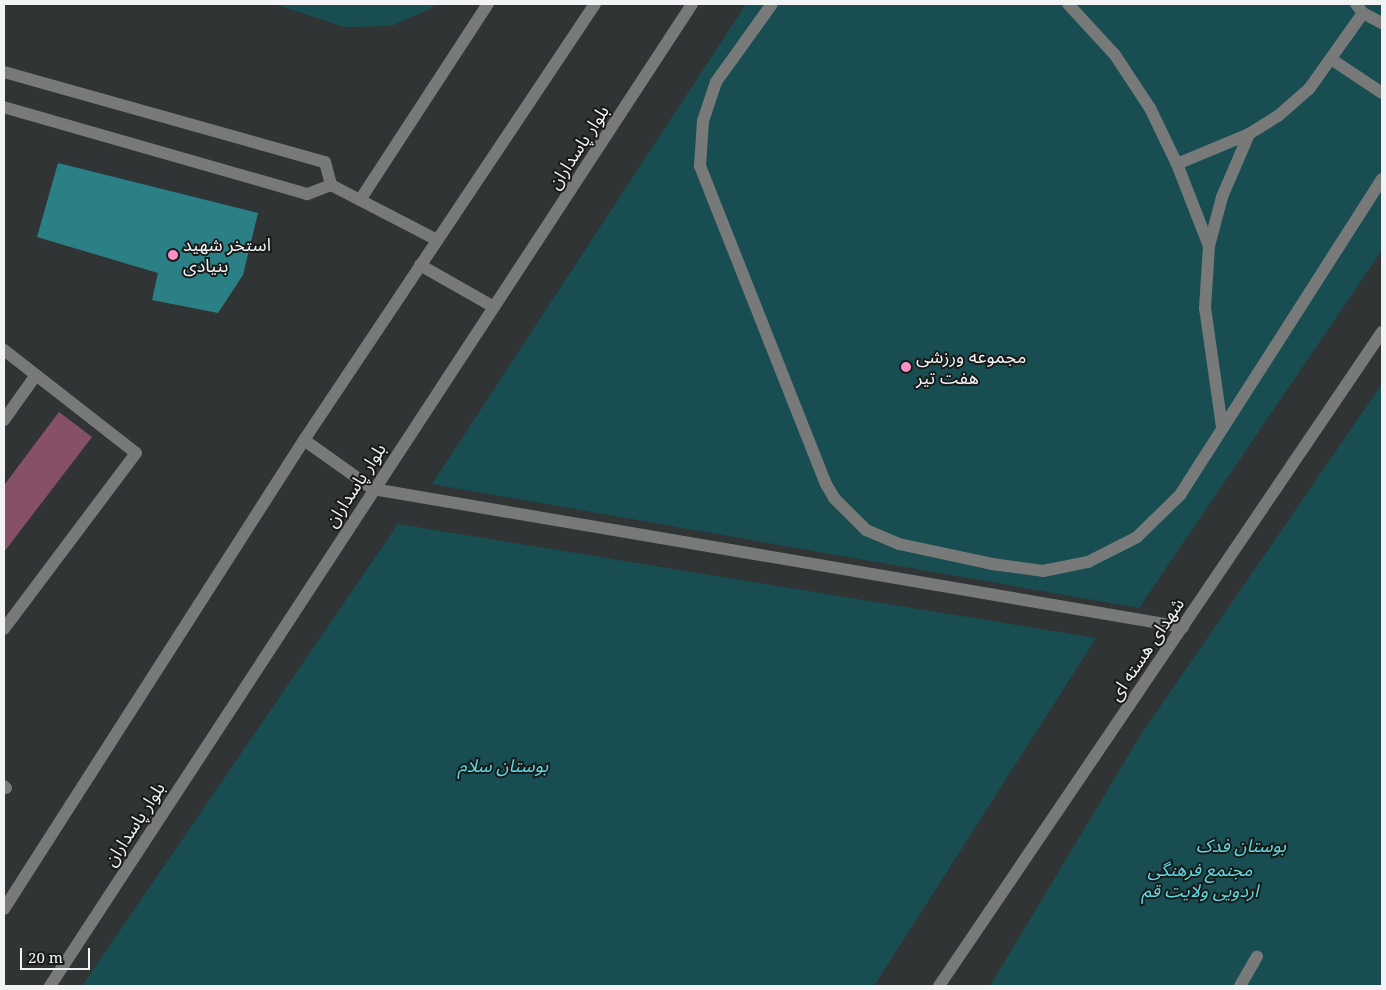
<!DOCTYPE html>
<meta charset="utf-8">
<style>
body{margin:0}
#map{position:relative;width:1386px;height:990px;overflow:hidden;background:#303434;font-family:"Noto Serif","Noto Sans Arabic",serif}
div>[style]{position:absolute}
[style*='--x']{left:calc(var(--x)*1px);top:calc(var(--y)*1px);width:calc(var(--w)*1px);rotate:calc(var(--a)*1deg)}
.green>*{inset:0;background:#184e51}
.water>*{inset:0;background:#2b8086}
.shadow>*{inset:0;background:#0007}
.building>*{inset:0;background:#865069}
.minor>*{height:12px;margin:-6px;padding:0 6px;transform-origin:6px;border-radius:6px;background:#787a7a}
.dots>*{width:14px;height:14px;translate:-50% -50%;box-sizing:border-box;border:2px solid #191b1b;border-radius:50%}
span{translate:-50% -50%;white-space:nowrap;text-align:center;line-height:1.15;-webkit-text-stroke:4px #191b1b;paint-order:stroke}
.street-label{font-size:18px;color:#f1f3f4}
.poi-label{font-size:18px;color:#f1f3f4}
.left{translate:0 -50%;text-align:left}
.park-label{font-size:18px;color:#5edae3;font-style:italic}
.frame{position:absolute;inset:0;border:5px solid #f1f3f4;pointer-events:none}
.scale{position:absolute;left:20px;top:948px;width:70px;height:22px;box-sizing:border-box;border:2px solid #f1f3f4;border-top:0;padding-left:6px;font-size:15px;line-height:18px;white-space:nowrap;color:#f1f3f4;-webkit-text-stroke:4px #191b1b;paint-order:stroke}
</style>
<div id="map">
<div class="green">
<i style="clip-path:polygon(275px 4px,436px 4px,430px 9px,391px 26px,344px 27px)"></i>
<i style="clip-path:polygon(746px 4px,1382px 4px,1382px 250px,1139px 608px,432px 484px)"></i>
<i style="clip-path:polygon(1382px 384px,1382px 986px,990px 986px,1140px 736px)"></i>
<i style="clip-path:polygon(398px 524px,1096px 638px,874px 986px,82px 986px)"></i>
</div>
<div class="water">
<i style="clip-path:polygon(58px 163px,258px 213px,243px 275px,218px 313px,152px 300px,158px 273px,37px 237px)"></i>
</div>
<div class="shadow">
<i style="clip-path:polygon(59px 414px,90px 437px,4px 550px,4px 484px)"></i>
</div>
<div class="building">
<i style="clip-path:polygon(59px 412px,92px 437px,4px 552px,4px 485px)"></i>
</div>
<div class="minor">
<i style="--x:772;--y:4;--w:96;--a:125.7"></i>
<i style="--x:716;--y:82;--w:41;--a:108.4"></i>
<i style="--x:703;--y:121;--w:45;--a:93.8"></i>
<i style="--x:700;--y:166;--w:342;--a:68.4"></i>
<i style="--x:826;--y:484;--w:16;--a:60"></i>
<i style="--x:834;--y:498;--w:45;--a:45"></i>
<i style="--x:866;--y:530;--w:36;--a:23"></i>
<i style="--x:899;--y:544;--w:95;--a:12.1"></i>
<i style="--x:992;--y:564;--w:51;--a:7.8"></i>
<i style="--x:1043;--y:571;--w:46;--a:-11.3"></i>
<i style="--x:1088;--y:562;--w:55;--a:-27"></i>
<i style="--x:1137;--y:537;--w:60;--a:-44.3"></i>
<i style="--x:1180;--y:495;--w:375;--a:-57.4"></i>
<i style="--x:1068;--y:4;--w:69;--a:47.3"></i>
<i style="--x:1115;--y:55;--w:64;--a:56.6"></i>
<i style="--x:1150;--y:108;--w:62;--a:64.3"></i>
<i style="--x:1177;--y:164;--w:78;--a:-22.6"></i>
<i style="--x:1356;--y:4;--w:11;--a:52"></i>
<i style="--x:1363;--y:13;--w:21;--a:28"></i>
<i style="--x:1331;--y:59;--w:61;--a:33.7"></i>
<i style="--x:4;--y:72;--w:333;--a:15.7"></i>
<i style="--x:325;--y:162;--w:24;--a:75"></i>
<i style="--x:331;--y:185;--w:26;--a:159"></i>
<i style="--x:307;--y:194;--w:315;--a:-164"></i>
<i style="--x:1177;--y:164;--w:88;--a:68.7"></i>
<i style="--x:331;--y:185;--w:119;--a:27.4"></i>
<i style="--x:360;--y:200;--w:234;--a:-56.9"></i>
<i style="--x:420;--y:265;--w:85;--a:29.6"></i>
<i style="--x:4;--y:350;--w:167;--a:38"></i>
<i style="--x:136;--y:453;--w:220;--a:126.9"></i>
<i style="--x:4;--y:420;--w:55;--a:-54.6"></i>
<i style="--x:1222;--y:427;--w:120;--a:-98.1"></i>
<i style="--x:1205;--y:308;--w:62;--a:-86.3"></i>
<i style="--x:1209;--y:246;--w:51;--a:-75.1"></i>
<i style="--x:1222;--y:197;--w:69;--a:-66.8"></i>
<i style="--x:1249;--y:134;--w:34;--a:-32"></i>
<i style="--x:1278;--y:116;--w:41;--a:-41.1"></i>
<i style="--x:1309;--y:89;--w:93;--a:-54.6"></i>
<i style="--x:304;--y:440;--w:85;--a:35.4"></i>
<i style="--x:373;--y:489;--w:822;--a:9.67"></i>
<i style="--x:4;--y:786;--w:3;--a:45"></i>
<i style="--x:4;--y:909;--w:557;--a:-57.39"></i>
<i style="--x:304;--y:440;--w:524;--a:-56.28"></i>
<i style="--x:50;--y:986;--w:1173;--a:-56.82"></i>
<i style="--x:939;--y:986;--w:790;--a:-55.89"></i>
<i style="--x:1240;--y:986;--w:34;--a:-60"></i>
</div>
<div class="dots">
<i style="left:173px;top:255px;background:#fc8fc3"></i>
<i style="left:906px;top:367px;background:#fc8fc3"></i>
</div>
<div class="street-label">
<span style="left:578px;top:147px;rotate:-57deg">بلوار پاسداران</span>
<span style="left:355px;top:485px;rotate:-57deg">بلوار پاسداران</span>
<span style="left:1146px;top:649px;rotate:-56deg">شهدای هسته ای</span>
<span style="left:134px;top:824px;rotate:-57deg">بلوار پاسداران</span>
</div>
<div class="poi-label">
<span class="left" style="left:183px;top:255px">استخر شهید<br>بنیادی</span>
<span class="left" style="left:916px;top:367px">مجموعه ورزشی<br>هفت تیر</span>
</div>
<div class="park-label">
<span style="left:503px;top:765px">بوستان سلام</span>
<span style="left:1241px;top:845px">بوستان فدک</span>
<span style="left:1200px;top:880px">مجنمع فرهنگی<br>اردویی ولایت قم</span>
</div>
<div class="frame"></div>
<div class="scale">20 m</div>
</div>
